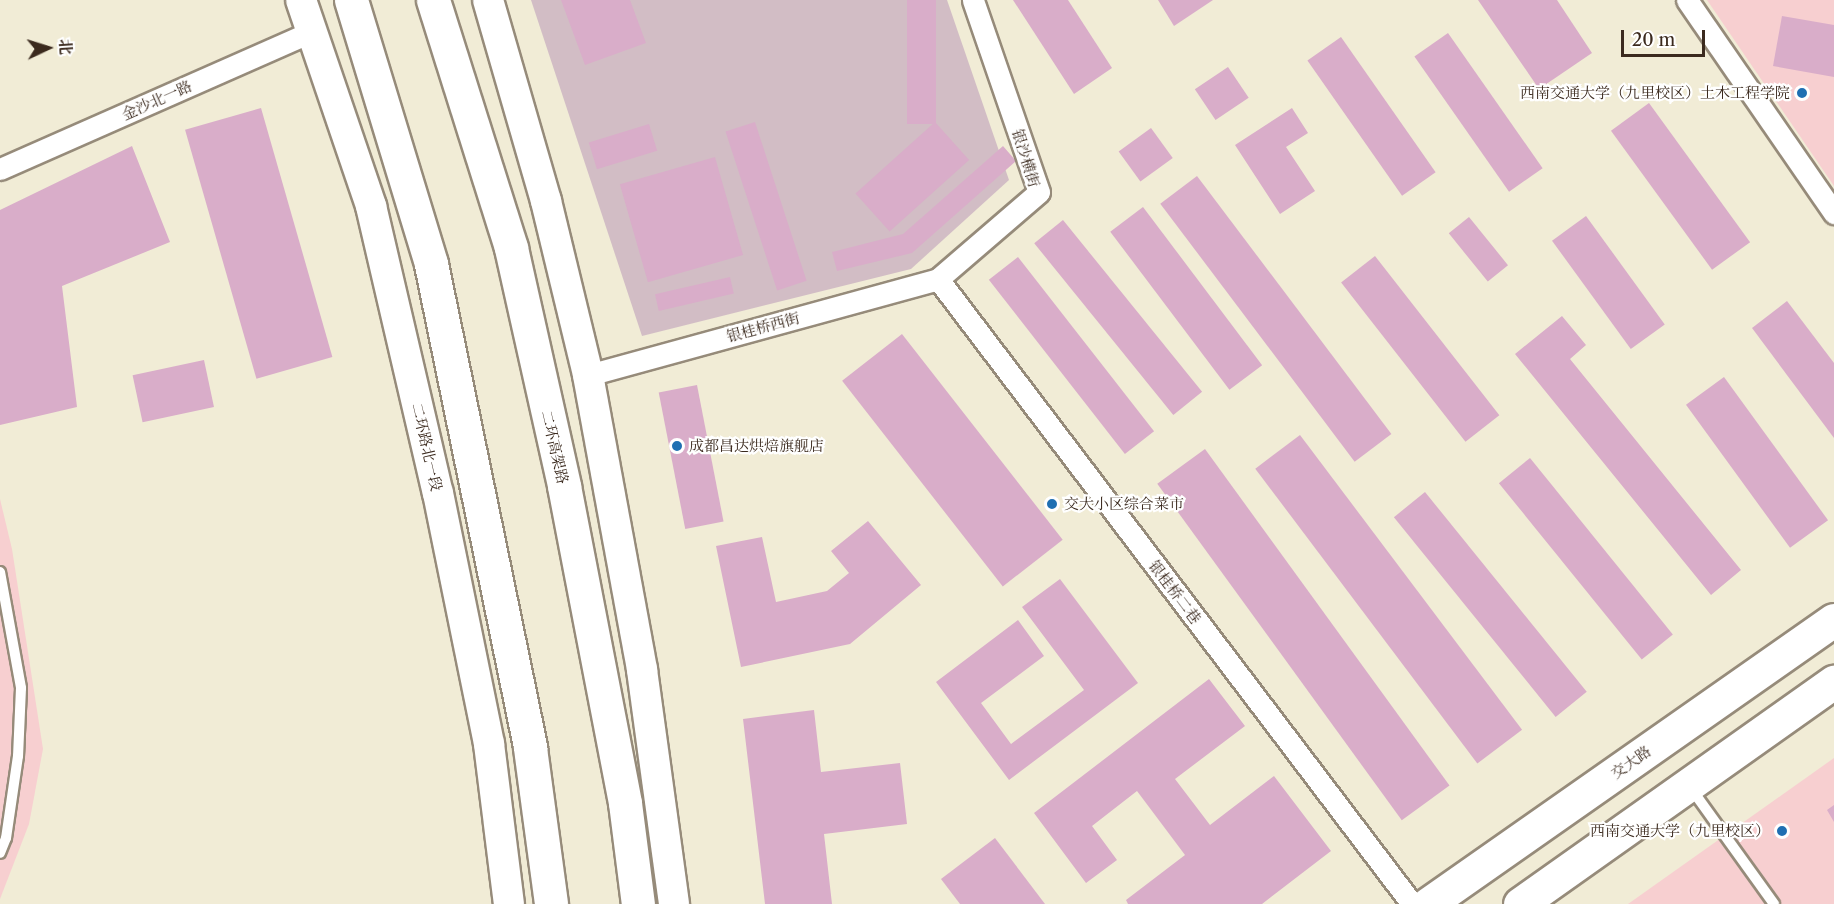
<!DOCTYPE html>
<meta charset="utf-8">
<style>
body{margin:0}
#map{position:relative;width:1834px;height:904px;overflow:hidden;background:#f1ecd6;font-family:"Libre Caslon Text","Noto Serif SC",serif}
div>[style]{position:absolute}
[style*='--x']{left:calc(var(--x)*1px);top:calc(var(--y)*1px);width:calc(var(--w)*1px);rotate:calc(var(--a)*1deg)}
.built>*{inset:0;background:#f7cfd0}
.industrial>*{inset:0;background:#d2bdc5}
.building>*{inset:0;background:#d9adc9;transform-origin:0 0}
.roads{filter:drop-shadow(2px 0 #968b7a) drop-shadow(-2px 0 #968b7a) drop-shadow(0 2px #968b7a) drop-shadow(0 -2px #968b7a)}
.lane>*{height:10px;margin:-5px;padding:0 5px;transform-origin:5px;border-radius:5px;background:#fff}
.street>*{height:21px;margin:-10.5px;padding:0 10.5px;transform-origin:10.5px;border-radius:10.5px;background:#fff}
.secondary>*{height:30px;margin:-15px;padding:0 15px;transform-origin:15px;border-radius:15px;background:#fff}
.primary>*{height:33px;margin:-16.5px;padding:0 16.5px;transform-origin:16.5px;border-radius:16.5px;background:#fff}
.highway>*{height:33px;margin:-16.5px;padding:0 16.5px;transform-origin:16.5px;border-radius:16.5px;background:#fff}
.bridges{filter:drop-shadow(2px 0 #968b7a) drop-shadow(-2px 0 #968b7a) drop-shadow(0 2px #968b7a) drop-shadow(0 -2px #968b7a)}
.highway-bridge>*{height:33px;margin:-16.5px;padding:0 16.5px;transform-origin:16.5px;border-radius:16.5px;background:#fff}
.dots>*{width:16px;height:16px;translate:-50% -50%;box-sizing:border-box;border:3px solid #fff;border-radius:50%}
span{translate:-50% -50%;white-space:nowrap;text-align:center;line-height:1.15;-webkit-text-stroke:4.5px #fff;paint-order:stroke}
.poi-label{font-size:15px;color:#3b2a1e}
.right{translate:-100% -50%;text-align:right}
.left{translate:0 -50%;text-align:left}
.street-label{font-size:15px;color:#3b2a1e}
.north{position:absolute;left:18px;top:18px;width:60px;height:60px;-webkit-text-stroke:4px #fff;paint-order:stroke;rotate:86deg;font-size:16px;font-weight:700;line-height:24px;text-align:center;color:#3b2a1e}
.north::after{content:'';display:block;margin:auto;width:21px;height:27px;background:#3b2a1e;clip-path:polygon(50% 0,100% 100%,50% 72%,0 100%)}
.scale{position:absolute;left:1621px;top:30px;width:84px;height:27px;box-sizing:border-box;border:3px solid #3b2a1e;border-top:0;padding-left:8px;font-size:18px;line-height:21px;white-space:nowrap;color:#3b2a1e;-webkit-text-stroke:4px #fff;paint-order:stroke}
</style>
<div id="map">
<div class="built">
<i style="clip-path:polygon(1707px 0,1834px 0,1834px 186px)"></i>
<i style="clip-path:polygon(0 499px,12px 549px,43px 749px,29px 824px,0 899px)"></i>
<i style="clip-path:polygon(1834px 758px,1834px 904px,1628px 904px)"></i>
</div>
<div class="industrial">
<i style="clip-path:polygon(531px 0,947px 0,1009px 180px,911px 269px,642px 336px)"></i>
</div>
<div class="building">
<i style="clip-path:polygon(561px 0,630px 0,646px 43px,585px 65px)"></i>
<i style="left:907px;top:0;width:29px;height:124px"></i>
<i style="clip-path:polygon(1013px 0,1068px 0,1112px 68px,1074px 94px)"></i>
<i style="clip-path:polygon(1158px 0,1213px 0,1174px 26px)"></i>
<i style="clip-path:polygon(1478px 0,1557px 0,1592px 53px,1539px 89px)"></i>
<i style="clip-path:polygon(1782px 16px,1834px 25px,1834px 77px,1773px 66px)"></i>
<i style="left:1448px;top:33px;width:165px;height:41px;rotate:55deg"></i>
<i style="left:1341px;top:37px;width:165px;height:41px;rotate:55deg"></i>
<i style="left:1228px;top:67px;width:37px;height:40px;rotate:56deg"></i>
<i style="left:1649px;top:103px;width:172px;height:47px;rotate:54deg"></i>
<i style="left:261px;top:108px;width:259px;height:79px;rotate:74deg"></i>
<i style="clip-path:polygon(1292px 108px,1308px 133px,1286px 147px,1315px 191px,1280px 214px,1235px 145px)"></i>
<i style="left:755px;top:122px;width:167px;height:31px;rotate:72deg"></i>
<i style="left:935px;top:122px;width:51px;height:107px;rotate:48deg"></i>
<i style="left:649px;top:124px;width:28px;height:63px;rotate:73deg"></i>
<i style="left:1151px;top:128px;width:37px;height:40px;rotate:54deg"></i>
<i style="clip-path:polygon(132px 146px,170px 242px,62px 286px,77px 407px,0 425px,0 210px)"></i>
<i style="clip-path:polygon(1003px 146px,1016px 161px,912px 253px,837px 271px,832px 252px,903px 234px)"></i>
<i style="left:715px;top:157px;width:102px;height:99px;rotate:74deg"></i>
<i style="left:1197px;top:176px;width:323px;height:46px;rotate:53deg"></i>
<i style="left:1143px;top:207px;width:198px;height:41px;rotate:53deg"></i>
<i style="left:1586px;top:216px;width:134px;height:42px;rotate:54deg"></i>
<i style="left:1469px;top:217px;width:62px;height:26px;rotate:51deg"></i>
<i style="left:1063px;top:220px;width:221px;height:37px;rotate:51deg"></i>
<i style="left:1375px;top:256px;width:202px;height:43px;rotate:52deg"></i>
<i style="left:1018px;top:257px;width:221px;height:37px;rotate:52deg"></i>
<i style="left:730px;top:277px;width:17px;height:77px;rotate:77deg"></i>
<i style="clip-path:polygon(1787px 301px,1834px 363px,1834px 438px,1752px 328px)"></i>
<i style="clip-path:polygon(1562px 316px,1586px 345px,1570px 359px,1741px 570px,1711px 595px,1515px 354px)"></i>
<i style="left:902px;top:334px;width:261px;height:76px;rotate:52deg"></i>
<i style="left:204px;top:360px;width:48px;height:73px;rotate:78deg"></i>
<i style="left:1724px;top:377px;width:177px;height:47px;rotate:54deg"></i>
<i style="left:697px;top:385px;width:139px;height:39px;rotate:79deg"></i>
<i style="left:1300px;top:435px;width:369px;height:56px;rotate:53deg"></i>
<i style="left:1205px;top:449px;width:416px;height:59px;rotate:54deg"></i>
<i style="left:1530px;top:458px;width:227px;height:40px;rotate:51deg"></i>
<i style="left:1425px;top:492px;width:257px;height:40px;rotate:51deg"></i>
<i style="clip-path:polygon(868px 521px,921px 585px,850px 644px,741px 667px,716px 546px,762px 537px,776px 602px,827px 591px,849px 573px,831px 551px)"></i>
<i style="clip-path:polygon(1060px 579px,1138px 683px,1009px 780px,936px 682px,1018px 620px,1044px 656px,981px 703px,1011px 744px,1084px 690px,1022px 607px)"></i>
<i style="clip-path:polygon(1209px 679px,1245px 726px,1175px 779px,1210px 825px,1274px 776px,1331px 851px,1262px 904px,1128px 904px,1126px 900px,1185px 855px,1137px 791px,1092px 826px,1117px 860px,1086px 883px,1034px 813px)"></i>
<i style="clip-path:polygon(814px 710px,821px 772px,900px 763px,907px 824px,824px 834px,832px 904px,765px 904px,743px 719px)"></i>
<i style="clip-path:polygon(1834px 805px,1834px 822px,1827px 810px)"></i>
<i style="clip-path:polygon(995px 838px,1045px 904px,960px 904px,941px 879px)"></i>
</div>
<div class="roads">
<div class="lane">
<i style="--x:0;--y:572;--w:118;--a:79.7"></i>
<i style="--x:21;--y:688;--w:68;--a:92.5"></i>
<i style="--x:18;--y:756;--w:83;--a:98.3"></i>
<i style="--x:6;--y:838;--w:16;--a:112"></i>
<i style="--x:1690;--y:787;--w:144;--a:54.3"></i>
</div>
<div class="street">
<i style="--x:1687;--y:0;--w:259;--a:55.4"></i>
<i style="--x:0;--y:169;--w:342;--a:-23.8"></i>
<i style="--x:938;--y:279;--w:784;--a:52.82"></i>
<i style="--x:588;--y:375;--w:363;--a:-15.3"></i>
<i style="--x:938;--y:279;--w:133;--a:-40.7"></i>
<i style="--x:1039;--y:192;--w:203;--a:-109"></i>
</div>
<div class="secondary">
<i style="--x:301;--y:0;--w:218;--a:71.2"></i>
<i style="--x:371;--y:206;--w:295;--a:76.9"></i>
<i style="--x:438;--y:493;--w:256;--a:78.5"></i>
<i style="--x:489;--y:744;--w:161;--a:82.9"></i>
<i style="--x:488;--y:0;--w:209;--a:73.9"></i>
<i style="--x:546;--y:201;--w:179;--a:76.4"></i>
<i style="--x:588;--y:375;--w:300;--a:79.6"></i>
<i style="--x:642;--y:670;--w:236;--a:82.2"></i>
</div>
<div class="primary">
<i style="--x:1428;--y:904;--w:495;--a:-35"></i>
<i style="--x:1520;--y:904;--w:385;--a:-35.3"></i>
</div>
<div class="highway">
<i style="--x:351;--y:0;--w:276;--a:73.1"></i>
<i style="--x:431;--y:264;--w:494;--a:78.4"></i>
<i style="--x:530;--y:748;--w:157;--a:82.3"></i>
</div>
</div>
<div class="bridges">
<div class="highway-bridge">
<i style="--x:433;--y:0;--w:260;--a:72.5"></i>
<i style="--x:511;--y:248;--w:244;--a:77.4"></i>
<i style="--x:564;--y:486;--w:323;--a:79.1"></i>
<i style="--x:625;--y:803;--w:102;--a:82.7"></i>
</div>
</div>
<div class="dots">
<i style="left:1802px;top:93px;background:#1f6fb2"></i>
<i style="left:677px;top:446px;background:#1f6fb2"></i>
<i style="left:1052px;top:504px;background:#1f6fb2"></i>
<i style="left:1782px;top:831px;background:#1f6fb2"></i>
</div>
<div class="poi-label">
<span class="right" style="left:1790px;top:93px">西南交通大学（九里校区）土木工程学院</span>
<span class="left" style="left:689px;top:446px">成都昌达烘焙旗舰店</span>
<span class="left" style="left:1064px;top:504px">交大小区综合菜市</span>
<span class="right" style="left:1770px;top:831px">西南交通大学（九里校区）</span>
</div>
<div class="street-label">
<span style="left:157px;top:100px;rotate:-24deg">金沙北一路</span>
<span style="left:1026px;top:158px;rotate:73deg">银沙横街</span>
<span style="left:763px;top:327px;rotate:-15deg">银桂桥西街</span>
<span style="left:427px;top:447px;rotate:77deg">二环路北一段</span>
<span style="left:555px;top:447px;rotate:77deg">二环高架路</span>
<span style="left:1175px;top:592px;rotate:53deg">银桂桥二巷</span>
<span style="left:1631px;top:762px;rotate:-35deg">交大路</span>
</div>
<div class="north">北</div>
<div class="scale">20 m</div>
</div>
